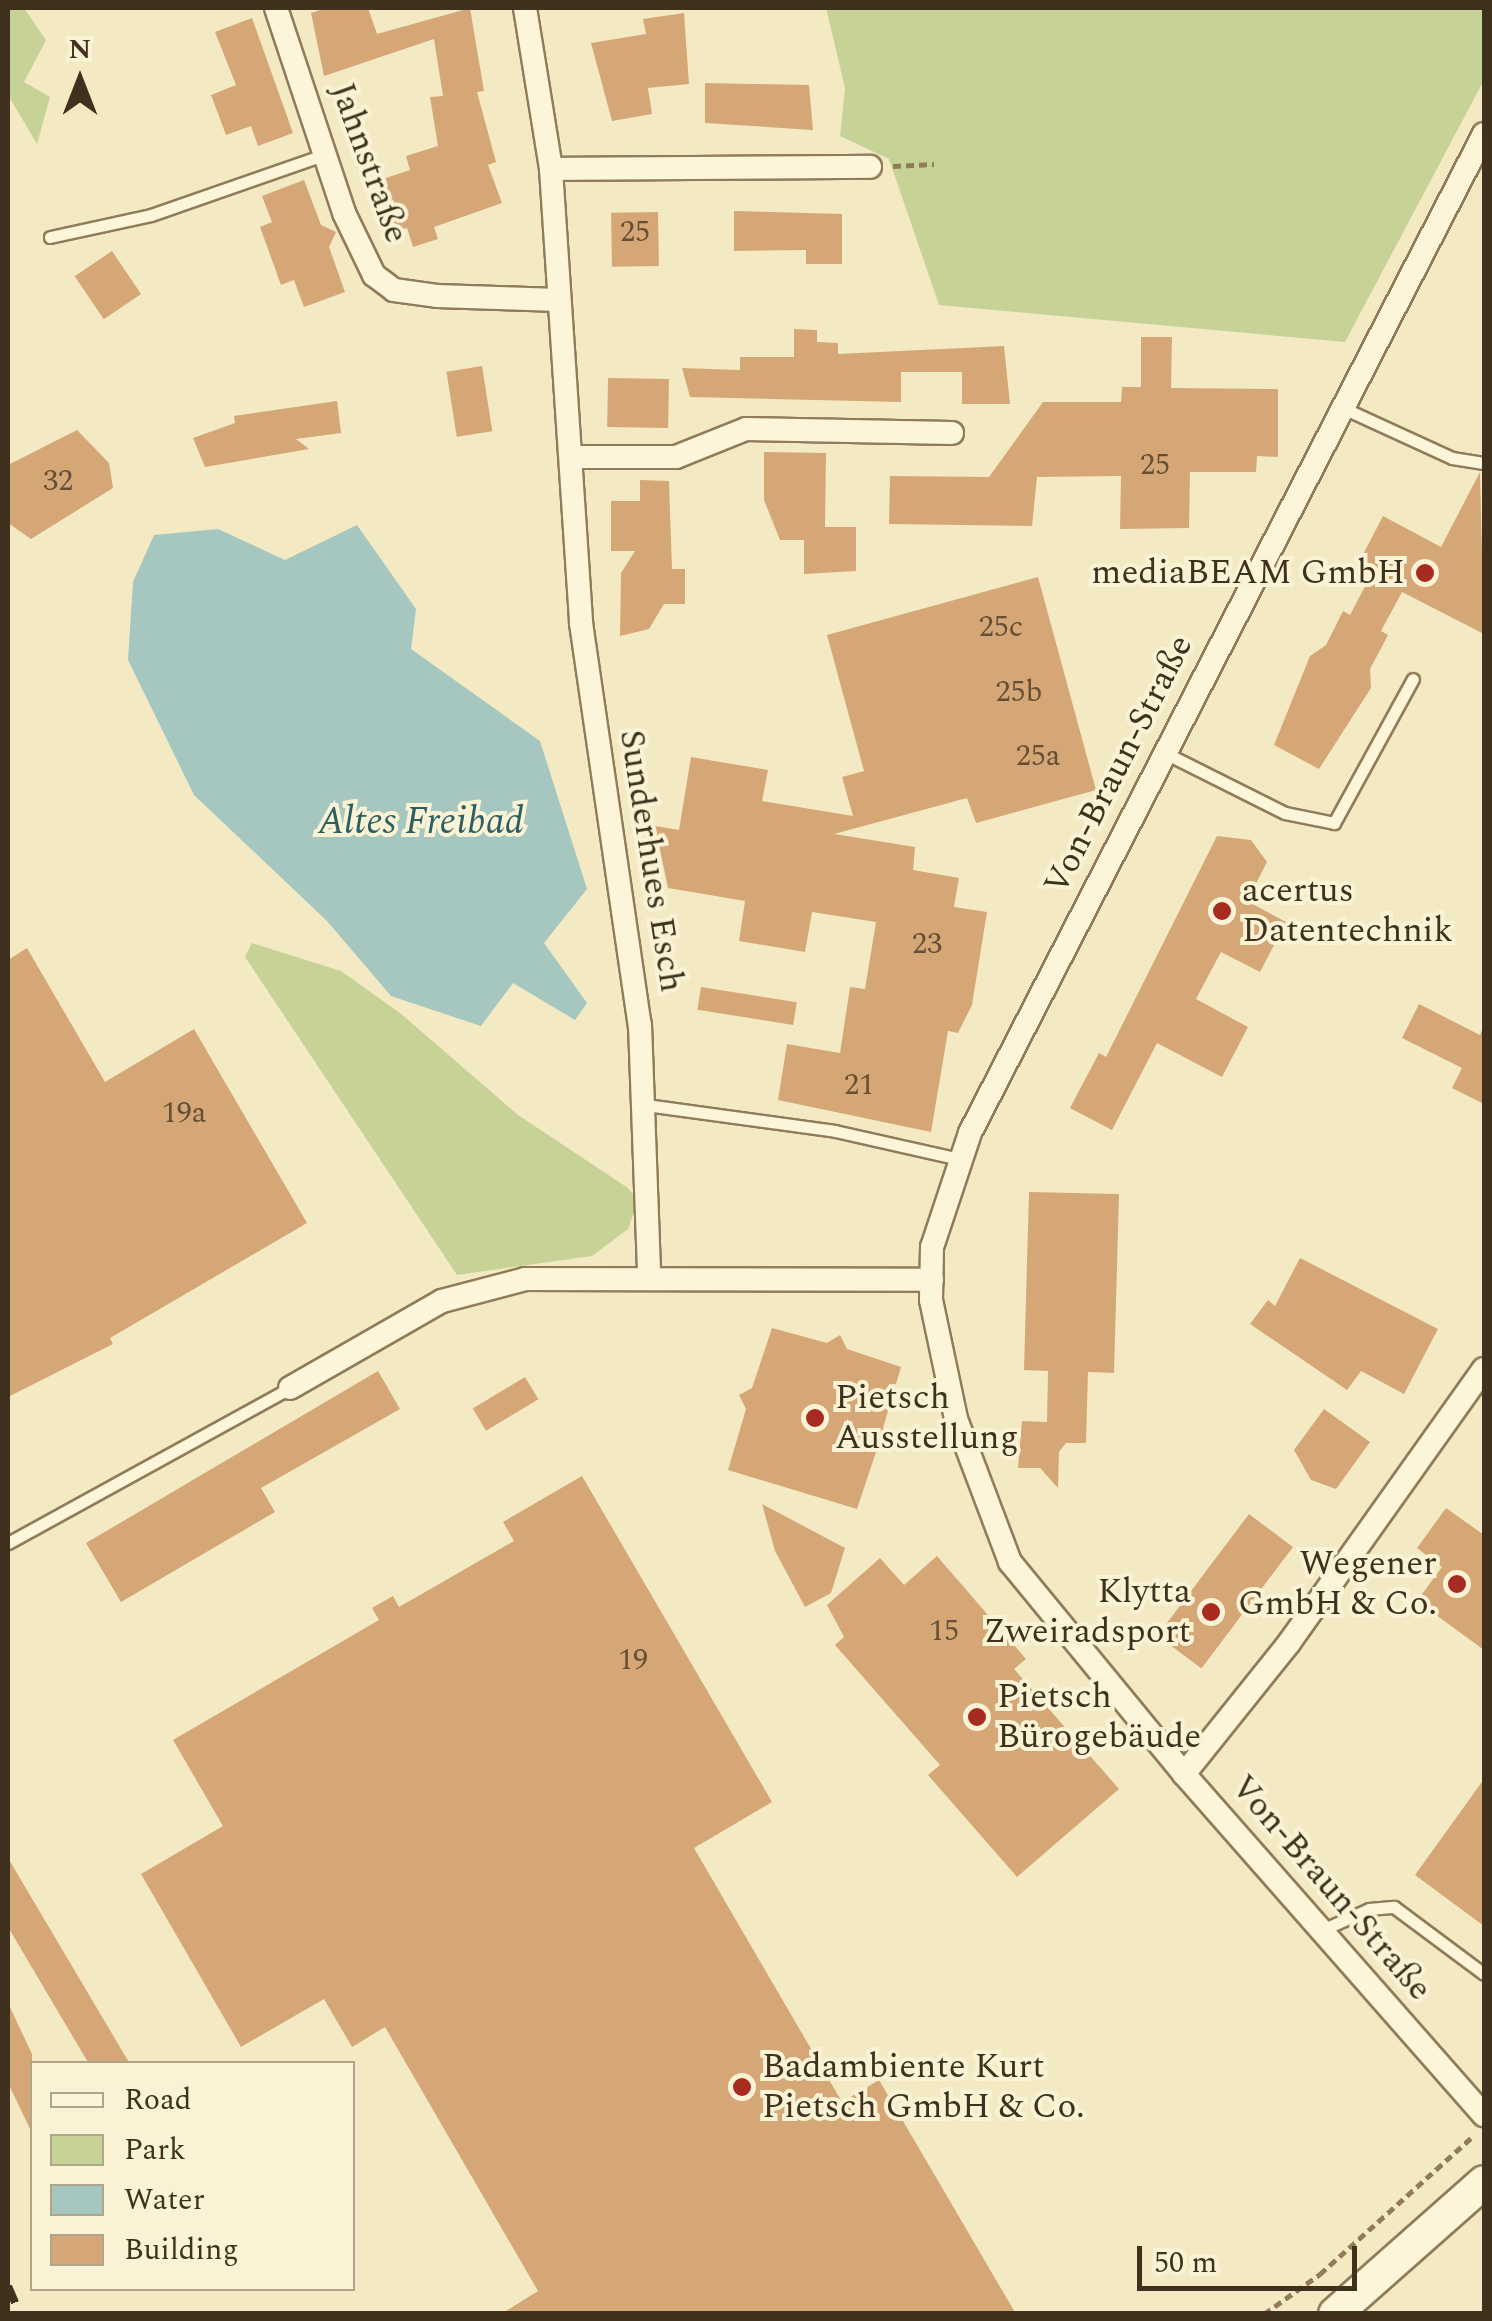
<!DOCTYPE html>
<meta charset="utf-8">
<style>
body{margin:0}
#map{position:relative;width:1492px;height:2321px;overflow:hidden;background:#f3eac4;font-family:Spectral,serif}
div>[style]{position:absolute}
[style*='--x']{left:calc(var(--x)*1px);top:calc(var(--y)*1px);width:calc(var(--w)*1px);rotate:calc(var(--a)*1deg)}
.green>*{inset:0;background:#c7d396}
.water>*{inset:0;background:#a6c6c0}
.building>*{inset:0;background:#d6a776;transform-origin:0 0}
.path>*{height:5px;margin-top:-2.5px;transform-origin:0;background:repeating-linear-gradient(90deg,#917b58 0 8px,transparent 0 13px)}
.roads{filter:drop-shadow(2px 0 #917b58) drop-shadow(-2px 0 #917b58) drop-shadow(0 2px #917b58) drop-shadow(0 -2px #917b58)}
.service>*{height:11px;margin:-5.5px;padding:0 5.5px;transform-origin:5.5px;border-radius:5.5px;background:#fdf5d9}
.minor>*{height:22px;margin:-11px;padding:0 11px;transform-origin:11px;border-radius:11px;background:#fdf5d9}
.secondary>*{height:32px;margin:-16px;padding:0 16px;transform-origin:16px;border-radius:16px;background:#fdf5d9}
.rail>*{height:8px;margin-top:-4px;transform-origin:0;background:repeating-linear-gradient(90deg,#3f311d 0 18px,transparent 0 36px)}
.dots>*{width:28px;height:28px;translate:-50% -50%;box-sizing:border-box;border:5px solid #faf2d5;border-radius:50%}
span{translate:-50% -50%;white-space:nowrap;text-align:center;line-height:1.15;-webkit-text-stroke:8px #faf2d5;paint-order:stroke}
.number-label{font-size:30px;color:#654e33}
.number-label span{-webkit-text-stroke-width:0}
.street-label{font-size:35px;color:#3f311d}
.poi-label{font-size:35px;color:#3f311d}
.right{translate:-100% -50%;text-align:right}
.left{translate:0 -50%;text-align:left}
.water-label{font-size:38px;color:#2b5f61;font-style:italic}
.frame{position:absolute;inset:0;border:10px solid #3f311d;pointer-events:none}
.legend{position:absolute;left:30px;top:2061px;width:325px;height:230px;box-sizing:border-box;background:#faf2d5;border:2px solid #afa58b;margin:0;padding:12px 18px;list-style:none;font-size:30px;color:#3f311d}
.legend li{display:flex;align-items:center;gap:20px;height:50px}
.legend b{width:50px;border:2px solid #afa58b}
.north{position:absolute;left:30px;top:30px;width:100px;height:100px;-webkit-text-stroke:8px #faf2d5;paint-order:stroke;rotate:0deg;font-size:28px;font-weight:700;line-height:40px;text-align:center;color:#3f311d}
.north::after{content:'';display:block;margin:auto;width:35px;height:45px;background:#3f311d;clip-path:polygon(50% 0,100% 100%,50% 72%,0 100%)}
.scale{position:absolute;left:1137px;top:2246px;width:220px;height:45px;box-sizing:border-box;border:5px solid #3f311d;border-top:0;padding-left:12px;font-size:30px;line-height:35px;white-space:nowrap;color:#3f311d;-webkit-text-stroke:8px #faf2d5;paint-order:stroke}
</style>
<div id="map">
<div class="green">
<i style="clip-path:polygon(8px 8px,24px 8px,46px 40px,24px 82px,50px 97px,37px 144px,8px 95px)"></i>
<i style="clip-path:polygon(826px 8px,1484px 8px,1484px 80px,1345px 342px,939px 305px,889px 159px,840px 136px,845px 88px)"></i>
<i style="clip-path:polygon(252px 943px,341px 971px,400px 1013px,518px 1115px,628px 1188px,638px 1200px,628px 1229px,592px 1256px,457px 1275px,245px 957px)"></i>
</div>
<div class="water">
<i style="clip-path:polygon(357px 525px,416px 609px,411px 649px,540px 741px,587px 889px,544px 943px,587px 1003px,575px 1020px,513px 983px,481px 1026px,391px 996px,327px 921px,194px 795px,128px 660px,133px 582px,154px 535px,218px 529px,285px 560px)"></i>
</div>
<div class="building">
<i style="clip-path:polygon(327px 8px,368px 8px,377px 34px,470px 8px,484px 91px,477px 92px,496px 162px,488px 165px,502px 203px,434px 227px,438px 239px,413px 247px,407px 228px,397px 231px,380px 180px,410px 170px,406px 156px,438px 146px,430px 97px,443px 96px,434px 39px,324px 76px,311px 13px)"></i>
<i style="clip-path:polygon(684px 13px,689px 84px,648px 88px,652px 114px,612px 121px,591px 43px,646px 34px,643px 19px)"></i>
<i style="clip-path:polygon(252px 18px,293px 133px,258px 146px,251px 126px,226px 135px,211px 95px,236px 85px,215px 32px)"></i>
<i style="clip-path:polygon(705px 83px,809px 85px,813px 130px,705px 123px)"></i>
<i style="clip-path:polygon(304px 180px,321px 225px,336px 232px,329px 247px,345px 292px,304px 307px,294px 280px,281px 285px,260px 227px,272px 222px,262px 196px)"></i>
<i style="clip-path:polygon(734px 211px,842px 214px,842px 264px,806px 264px,806px 250px,734px 251px)"></i>
<i style="left:658px;top:212px;width:54px;height:47px;rotate:89deg"></i>
<i style="left:112px;top:251px;width:52px;height:45px;rotate:56deg"></i>
<i style="clip-path:polygon(794px 329px,817px 330px,817px 342px,838px 343px,838px 354px,1004px 346px,1010px 404px,962px 404px,962px 372px,901px 372px,901px 402px,690px 397px,682px 368px,740px 370px,740px 357px,794px 357px)"></i>
<i style="clip-path:polygon(1141px 337px,1172px 337px,1171px 388px,1278px 389px,1278px 457px,1257px 456px,1256px 472px,1190px 472px,1189px 528px,1120px 529px,1121px 476px,1037px 477px,1032px 526px,889px 524px,890px 476px,989px 477px,1043px 402px,1121px 402px,1122px 387px,1141px 387px)"></i>
<i style="left:482px;top:366px;width:66px;height:36px;rotate:81deg"></i>
<i style="left:608px;top:378px;width:61px;height:49px;rotate:1deg"></i>
<i style="clip-path:polygon(337px 401px,341px 433px,296px 439px,309px 449px,205px 467px,193px 438px,235px 423px,234px 416px)"></i>
<i style="clip-path:polygon(77px 430px,109px 463px,113px 488px,31px 539px,8px 523px,8px 465px)"></i>
<i style="clip-path:polygon(764px 452px,826px 453px,825px 527px,856px 527px,856px 571px,804px 574px,804px 540px,780px 540px,764px 500px)"></i>
<i style="clip-path:polygon(1480px 472px,1484px 634px,1402px 592px,1381px 631px,1388px 635px,1370px 669px,1371px 688px,1319px 769px,1274px 745px,1310px 656px,1326px 645px,1343px 611px,1350px 615px,1371px 575px,1356px 568px,1383px 516px,1441px 547px)"></i>
<i style="clip-path:polygon(640px 480px,669px 481px,672px 569px,685px 569px,685px 604px,664px 604px,649px 629px,620px 636px,621px 573px,635px 551px,611px 551px,611px 501px,640px 501px)"></i>
<i style="clip-path:polygon(1038px 577px,1096px 790px,976px 823px,967px 798px,834px 834px,915px 847px,913px 870px,959px 878px,954px 907px,987px 912px,972px 1005px,958px 1033px,948px 1031px,931px 1132px,778px 1100px,787px 1044px,840px 1053px,850px 987px,865px 989px,876px 922px,812px 912px,805px 952px,739px 941px,745px 901px,668px 888px,655px 826px,679px 830px,691px 757px,768px 770px,762px 801px,853px 816px,842px 777px,864px 771px,827px 635px)"></i>
<i style="clip-path:polygon(1217px 836px,1251px 840px,1267px 862px,1247px 901px,1286px 922px,1260px 972px,1221px 952px,1196px 999px,1248px 1027px,1222px 1077px,1157px 1043px,1112px 1130px,1070px 1108px,1099px 1053px,1106px 1057px)"></i>
<i style="clip-path:polygon(27px 948px,105px 1082px,194px 1029px,307px 1223px,110px 1338px,113px 1344px,8px 1397px,8px 960px)"></i>
<i style="left:701px;top:987px;width:97px;height:23px;rotate:9deg"></i>
<i style="clip-path:polygon(1419px 1004px,1480px 1035px,1484px 1025px,1484px 1104px,1452px 1088px,1462px 1068px,1402px 1038px)"></i>
<i style="clip-path:polygon(1029px 1192px,1119px 1194px,1114px 1373px,1088px 1372px,1086px 1443px,1066px 1443px,1059px 1452px,1058px 1488px,1040px 1468px,1018px 1468px,1022px 1421px,1047px 1422px,1048px 1371px,1024px 1370px)"></i>
<i style="clip-path:polygon(1300px 1258px,1438px 1329px,1404px 1394px,1361px 1371px,1347px 1390px,1250px 1324px,1268px 1300px,1275px 1306px)"></i>
<i style="clip-path:polygon(772px 1328px,827px 1343px,840px 1335px,847px 1349px,901px 1367px,883px 1428px,890px 1442px,877px 1449px,857px 1509px,728px 1470px,746px 1409px,739px 1395px,752px 1388px)"></i>
<i style="clip-path:polygon(378px 1371px,400px 1409px,261px 1488px,275px 1512px,121px 1602px,86px 1543px)"></i>
<i style="left:525px;top:1377px;width:26px;height:61px;rotate:59deg"></i>
<i style="clip-path:polygon(1324px 1409px,1370px 1442px,1336px 1489px,1311px 1480px,1294px 1450px)"></i>
<i style="clip-path:polygon(582px 1476px,772px 1802px,694px 1848px,842px 2102px,879px 2080px,1016px 2314px,501px 2314px,538px 2291px,385px 2027px,352px 2047px,324px 1999px,241px 2047px,141px 1874px,223px 1826px,173px 1740px,379px 1620px,372px 1608px,393px 1596px,399px 1607px,514px 1541px,503px 1522px)"></i>
<i style="clip-path:polygon(762px 1504px,845px 1548px,831px 1593px,805px 1607px,775px 1551px)"></i>
<i style="clip-path:polygon(1446px 1508px,1484px 1535px,1484px 1650px,1417px 1601px,1442px 1567px,1417px 1548px)"></i>
<i style="left:1249px;top:1514px;width:55px;height:152px;rotate:37deg"></i>
<i style="clip-path:polygon(937px 1556px,1026px 1659px,1014px 1669px,1119px 1789px,1017px 1877px,928px 1775px,940px 1765px,835px 1645px,844px 1637px,827px 1605px,880px 1558px,904px 1585px)"></i>
<i style="clip-path:polygon(1484px 1779px,1484px 1926px,1415px 1875px)"></i>
<i style="clip-path:polygon(8px 1858px,130px 2064px,89px 2064px,8px 1927px)"></i>
<i style="clip-path:polygon(8px 2003px,32px 2054px,32px 2133px,8px 2083px)"></i>
</div>
<div class="path">
<i style="--x:893;--y:166;--w:41;--a:-2.8"></i>
<i style="--x:1264;--y:2314;--w:69;--a:-35.5"></i>
<i style="--x:1320;--y:2274;--w:203;--a:-42"></i>
</div>
<div class="roads">
<div class="service">
<i style="--x:50;--y:237;--w:103;--a:-12.3"></i>
<i style="--x:151;--y:215;--w:185;--a:-19.2"></i>
<i style="--x:1343;--y:408;--w:120;--a:24.6"></i>
<i style="--x:1452;--y:458;--w:32;--a:9"></i>
<i style="--x:1165;--y:753;--w:134;--a:26.6"></i>
<i style="--x:1285;--y:813;--w:50;--a:11.5"></i>
<i style="--x:1334;--y:823;--w:164;--a:-61.3"></i>
<i style="--x:646;--y:1105;--w:191;--a:7.8"></i>
<i style="--x:835;--y:1131;--w:127;--a:12.7"></i>
<i style="--x:8;--y:1543;--w:322;--a:-28.8"></i>
<i style="--x:1322;--y:1930;--w:51;--a:-24.1"></i>
<i style="--x:1369;--y:1909;--w:25;--a:-5"></i>
<i style="--x:1394;--y:1907;--w:112;--a:36.7"></i>
</div>
<div class="minor">
<i style="--x:276;--y:8;--w:216;--a:71.6"></i>
<i style="--x:344;--y:213;--w:69;--a:64.2"></i>
<i style="--x:374;--y:275;--w:25;--a:37"></i>
<i style="--x:394;--y:290;--w:43;--a:7.9"></i>
<i style="--x:437;--y:296;--w:122;--a:1.9"></i>
<i style="--x:525;--y:8;--w:163;--a:80.8"></i>
<i style="--x:551;--y:169;--w:455;--a:86.2"></i>
<i style="--x:581;--y:623;--w:406;--a:81.7"></i>
<i style="--x:640;--y:1025;--w:251;--a:87.9"></i>
<i style="--x:1484;--y:134;--w:1123;--a:117.23"></i>
<i style="--x:970;--y:1133;--w:120;--a:108.4"></i>
<i style="--x:932;--y:1247;--w:53;--a:91.1"></i>
<i style="--x:931;--y:1300;--w:122;--a:78.1"></i>
<i style="--x:956;--y:1419;--w:153;--a:69.3"></i>
<i style="--x:1010;--y:1562;--w:274;--a:50.6"></i>
<i style="--x:1184;--y:1774;--w:454;--a:48.7"></i>
<i style="--x:551;--y:169;--w:319;--a:-0.4"></i>
<i style="--x:571;--y:457;--w:105;--a:0"></i>
<i style="--x:676;--y:457;--w:75;--a:-21.8"></i>
<i style="--x:746;--y:429;--w:206;--a:1.1"></i>
<i style="--x:290;--y:1388;--w:175;--a:-29.8"></i>
<i style="--x:442;--y:1301;--w:86;--a:-14.8"></i>
<i style="--x:525;--y:1279;--w:407;--a:0.1"></i>
<i style="--x:1184;--y:1774;--w:168;--a:-51.3"></i>
<i style="--x:1289;--y:1643;--w:336;--a:-54.6"></i>
</div>
<div class="secondary">
<i style="--x:1335;--y:2314;--w:199;--a:-41.5"></i>
</div>
</div>
<div class="rail">
<i style="--x:8;--y:2286;--w:30;--a:67"></i>
</div>
<div class="dots">
<i style="left:1425px;top:573px;background:#a82b20"></i>
<i style="left:1222px;top:911px;background:#a82b20"></i>
<i style="left:815px;top:1418px;background:#a82b20"></i>
<i style="left:1457px;top:1584px;background:#a82b20"></i>
<i style="left:1211px;top:1612px;background:#a82b20"></i>
<i style="left:977px;top:1717px;background:#a82b20"></i>
<i style="left:742px;top:2087px;background:#a82b20"></i>
</div>
<div class="number-label">
<span style="left:635px;top:232px">25</span>
<span style="left:1155px;top:465px">25</span>
<span style="left:58px;top:481px">32</span>
<span style="left:1001px;top:627px">25c</span>
<span style="left:1019px;top:692px">25b</span>
<span style="left:1038px;top:756px">25a</span>
<span style="left:927px;top:944px">23</span>
<span style="left:859px;top:1085px">21</span>
<span style="left:184px;top:1113px">19a</span>
<span style="left:944px;top:1631px">15</span>
<span style="left:633px;top:1660px">19</span>
</div>
<div class="street-label">
<span style="left:369px;top:163px;rotate:70deg">Jahnstraße</span>
<span style="left:1119px;top:765px;rotate:-63deg">Von-Braun-Straße</span>
<span style="left:651px;top:861px;rotate:81deg">Sunderhues Esch</span>
<span style="left:1331px;top:1888px;rotate:49deg">Von-Braun-Straße</span>
</div>
<div class="poi-label">
<span class="right" style="left:1405px;top:573px">mediaBEAM GmbH</span>
<span class="left" style="left:1242px;top:911px">acertus<br>Datentechnik</span>
<span class="left" style="left:835px;top:1418px">Pietsch<br>Ausstellung</span>
<span class="right" style="left:1437px;top:1584px">Wegener<br>GmbH &amp; Co.</span>
<span class="right" style="left:1191px;top:1612px">Klytta<br>Zweiradsport</span>
<span class="left" style="left:997px;top:1717px">Pietsch<br>Bürogebäude</span>
<span class="left" style="left:762px;top:2087px">Badambiente Kurt<br>Pietsch GmbH &amp; Co.</span>
</div>
<div class="water-label">
<span style="left:421px;top:823px">Altes Freibad</span>
</div>
<div class="frame"></div>
<ul class="legend">
<li><b style="height:12px;background:#fdf5d9"></b>Road</li>
<li><b style="height:28px;background:#c7d396"></b>Park</li>
<li><b style="height:28px;background:#a6c6c0"></b>Water</li>
<li><b style="height:28px;background:#d6a776"></b>Building</li>
</ul>
<div class="north">N</div>
<div class="scale">50 m</div>
</div>
